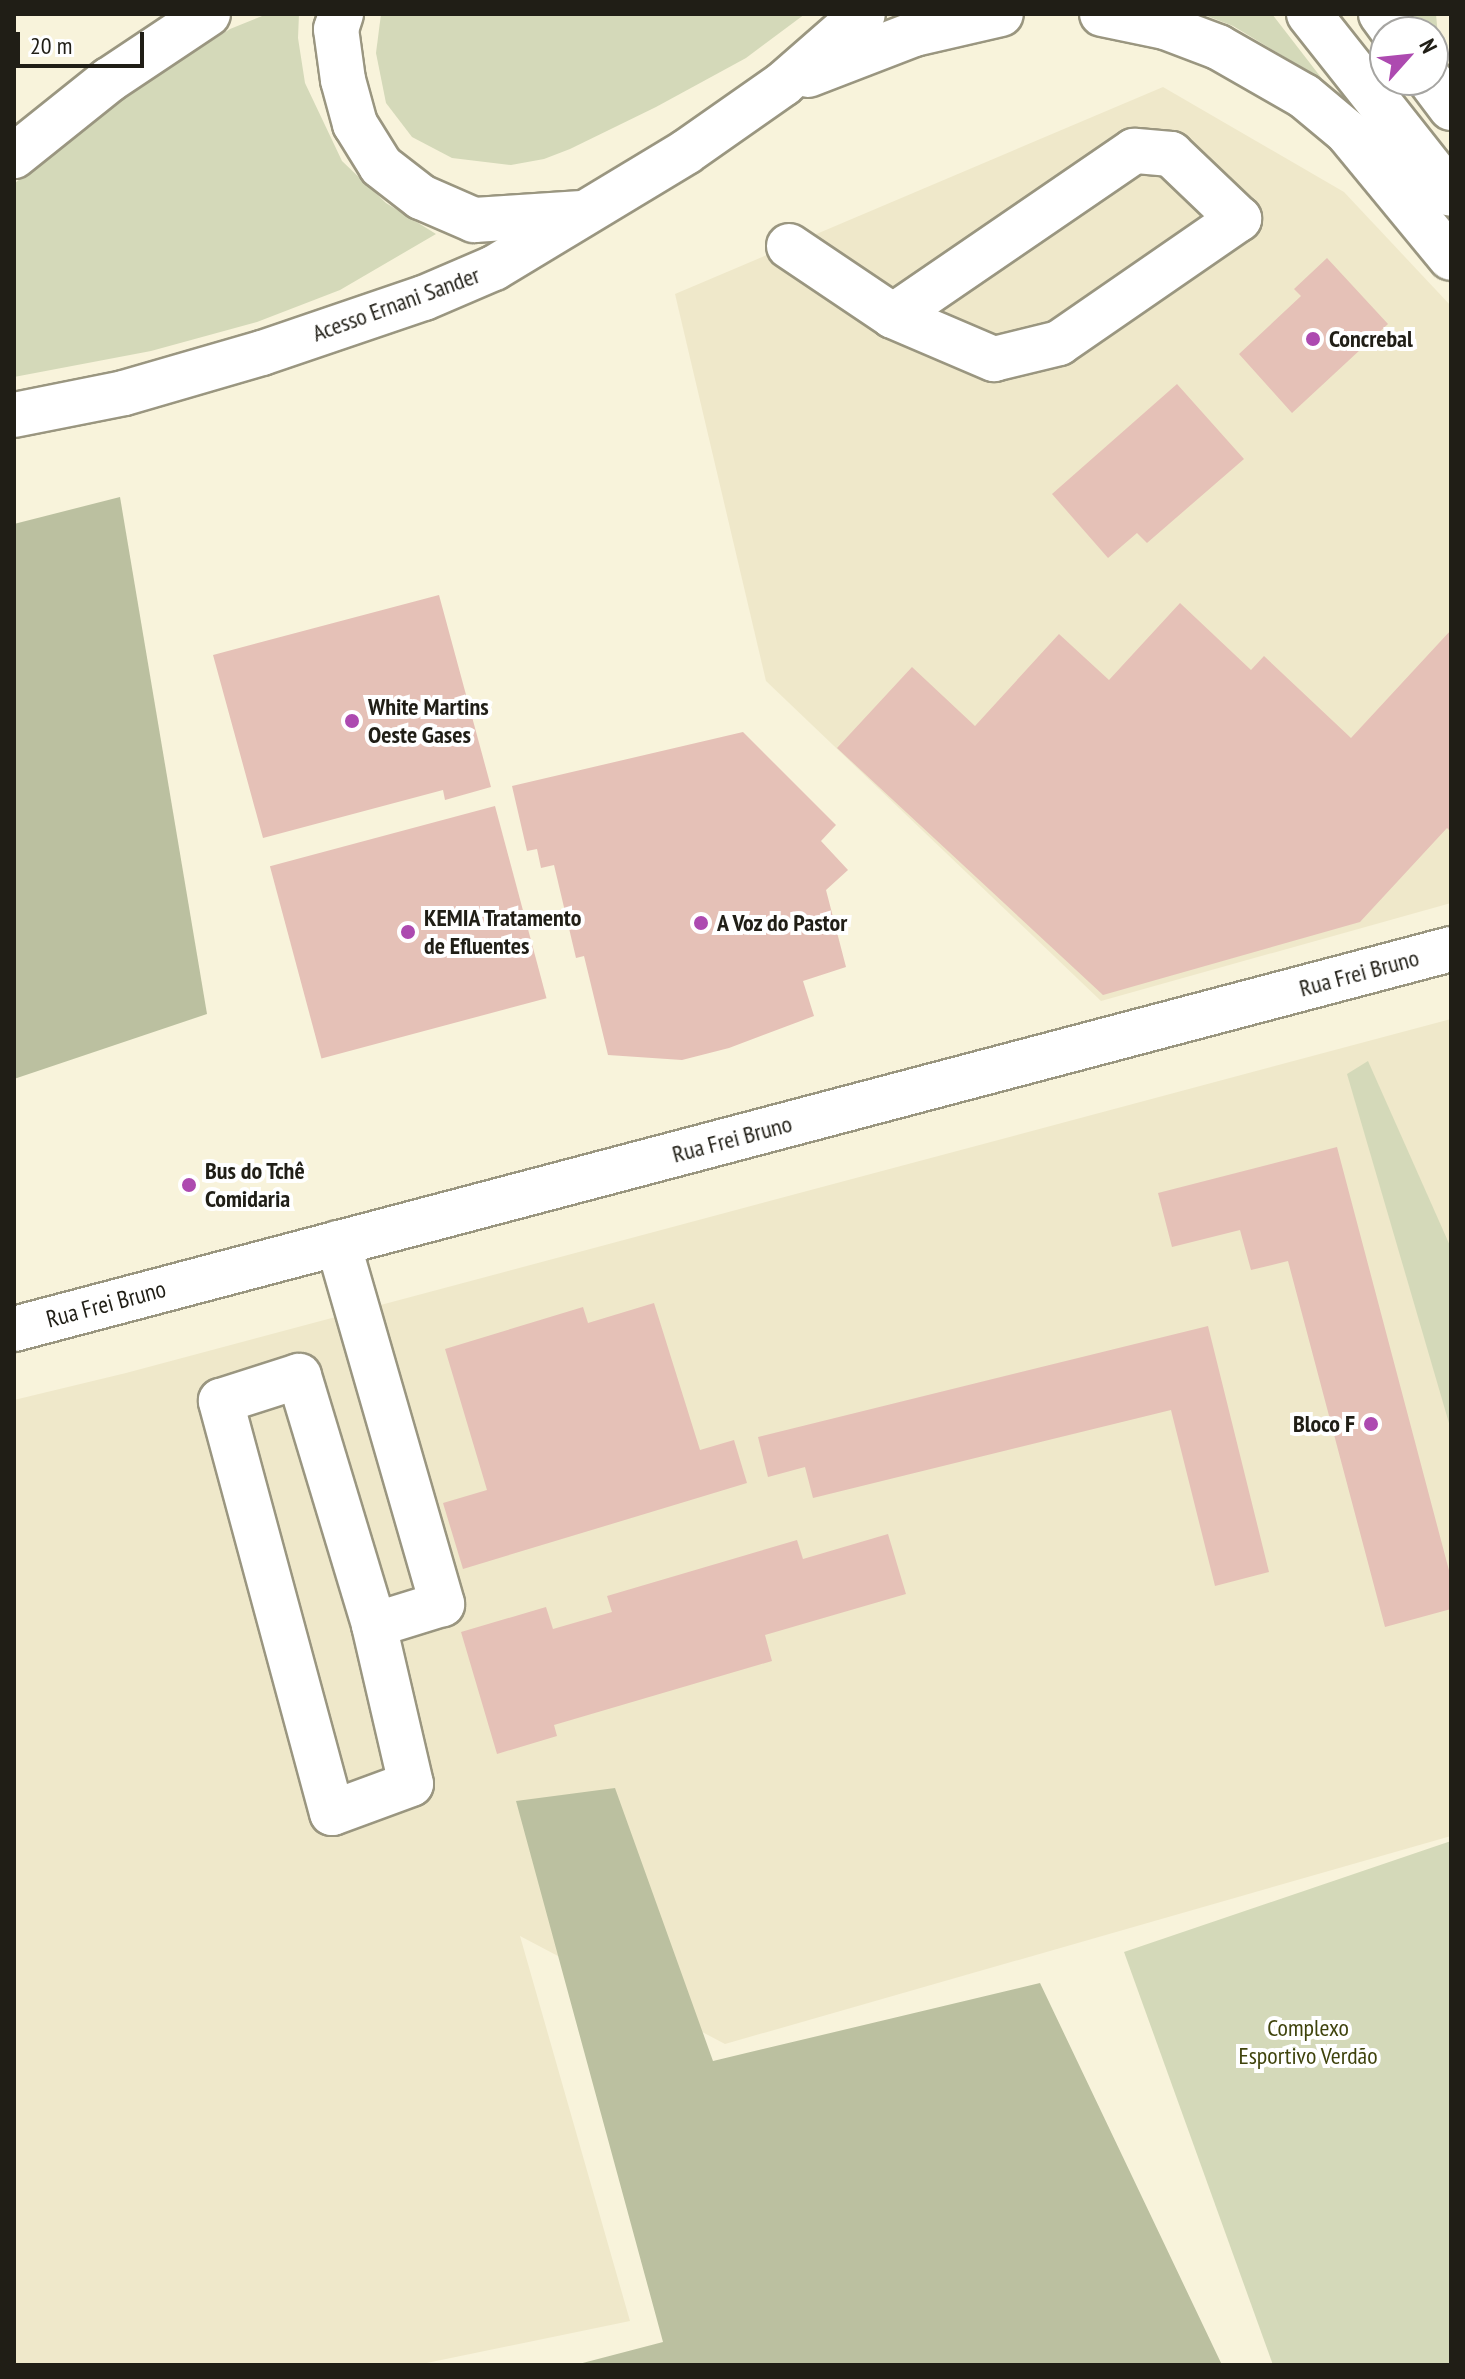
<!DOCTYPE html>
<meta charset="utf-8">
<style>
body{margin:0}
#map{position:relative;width:1465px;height:2379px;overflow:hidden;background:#f8f3db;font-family:"PT Sans Narrow",sans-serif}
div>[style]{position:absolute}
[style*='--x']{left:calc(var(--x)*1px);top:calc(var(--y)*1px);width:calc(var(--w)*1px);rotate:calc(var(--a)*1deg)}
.built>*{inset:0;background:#efe8ca}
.green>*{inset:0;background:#d4d9b9}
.forest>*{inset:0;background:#bbc0a0}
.building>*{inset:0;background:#e5c1b7;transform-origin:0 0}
.roads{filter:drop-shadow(2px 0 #9a9680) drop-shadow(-2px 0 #9a9680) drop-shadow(0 2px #9a9680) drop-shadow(0 -2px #9a9680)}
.minor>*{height:44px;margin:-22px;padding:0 22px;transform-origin:22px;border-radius:22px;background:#fff}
.major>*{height:44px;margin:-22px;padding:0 22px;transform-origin:22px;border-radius:22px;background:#fff}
.highway>*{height:44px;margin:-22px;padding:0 22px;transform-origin:22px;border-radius:22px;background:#fff}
.dots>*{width:22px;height:22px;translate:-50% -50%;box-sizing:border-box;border:4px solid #fff;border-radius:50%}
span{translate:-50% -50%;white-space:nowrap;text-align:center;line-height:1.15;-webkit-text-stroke:8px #fff;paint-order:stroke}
.street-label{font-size:24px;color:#201e16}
.poi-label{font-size:24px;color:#201e16;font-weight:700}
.left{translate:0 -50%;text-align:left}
.right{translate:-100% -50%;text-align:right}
.park-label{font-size:24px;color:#3f430c}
.frame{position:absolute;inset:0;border:16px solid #201e16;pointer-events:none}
.north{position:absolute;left:1369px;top:16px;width:80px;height:80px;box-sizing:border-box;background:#fff;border:2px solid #a6a5a2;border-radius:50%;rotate:63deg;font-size:22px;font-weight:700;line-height:32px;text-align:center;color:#201e16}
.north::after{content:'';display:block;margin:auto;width:28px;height:36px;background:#ad4ab0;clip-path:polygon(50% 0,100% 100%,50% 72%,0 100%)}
.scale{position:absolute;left:16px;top:32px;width:128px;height:36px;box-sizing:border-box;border:4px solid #201e16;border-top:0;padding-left:10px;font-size:24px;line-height:28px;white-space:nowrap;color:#201e16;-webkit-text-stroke:6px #fff;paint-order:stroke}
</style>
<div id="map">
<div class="built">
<i style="clip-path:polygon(1163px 87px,1344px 192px,1451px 306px,1451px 903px,1101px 1001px,766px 681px,675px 294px)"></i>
<i style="clip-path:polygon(1451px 1019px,1451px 1836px,725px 2044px,520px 1936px,630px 2321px,417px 2365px,14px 2365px,14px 1400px,126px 1373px)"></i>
</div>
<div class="green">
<i style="clip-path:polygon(267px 14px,299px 14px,298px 38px,305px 83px,342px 161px,386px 203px,436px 234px,340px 290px,257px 322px,151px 351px,14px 377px,14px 184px,74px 133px,135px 90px,230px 29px)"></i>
<i style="clip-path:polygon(381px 14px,805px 14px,746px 58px,656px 107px,570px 149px,544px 159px,511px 165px,452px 158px,412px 137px,386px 103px,376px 53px)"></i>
<i style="clip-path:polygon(1202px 14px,1272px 14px,1323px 80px,1233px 26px)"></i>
<i style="clip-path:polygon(1407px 14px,1436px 14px,1440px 58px,1433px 49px,1433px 32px,1421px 32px)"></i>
<i style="clip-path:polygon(1368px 1061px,1451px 1248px,1451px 1430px,1347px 1074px)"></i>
<i style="clip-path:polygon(1451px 1841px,1451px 2365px,1273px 2365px,1124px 1952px)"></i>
</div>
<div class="forest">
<i style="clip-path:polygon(120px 497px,207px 1014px,14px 1079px,14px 524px)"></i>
<i style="clip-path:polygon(615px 1788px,713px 2061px,1040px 1983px,1222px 2365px,575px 2365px,663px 2342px,516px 1801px)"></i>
</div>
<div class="building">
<i style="clip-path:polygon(1327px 258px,1388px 324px,1292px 413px,1239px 354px,1301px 296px,1294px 289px)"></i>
<i style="clip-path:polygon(1177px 384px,1244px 459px,1147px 543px,1137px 533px,1108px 558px,1052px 494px)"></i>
<i style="clip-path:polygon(439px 595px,491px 787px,445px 800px,443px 790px,263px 838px,213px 655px)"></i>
<i style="clip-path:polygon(1180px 603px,1251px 670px,1264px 656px,1351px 738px,1451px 630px,1451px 832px,1447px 828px,1360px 922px,1103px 995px,837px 748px,912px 667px,975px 726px,1059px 634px,1109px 680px)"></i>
<i style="clip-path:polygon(743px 732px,836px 825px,821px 841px,848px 870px,826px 890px,846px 967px,803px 981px,814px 1016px,729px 1048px,682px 1060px,608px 1055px,584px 956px,576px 958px,554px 865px,541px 868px,537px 849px,527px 851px,512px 786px)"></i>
<i style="left:495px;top:806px;width:199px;height:233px;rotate:75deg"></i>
<i style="clip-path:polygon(1337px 1147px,1451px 1578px,1451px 1609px,1385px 1627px,1288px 1261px,1251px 1270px,1240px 1230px,1172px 1247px,1158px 1193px)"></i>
<i style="clip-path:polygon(654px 1303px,700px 1450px,734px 1440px,747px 1483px,463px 1569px,443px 1503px,487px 1490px,445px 1349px,583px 1307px,588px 1323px)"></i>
<i style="clip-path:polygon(1208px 1326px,1269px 1572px,1215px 1586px,1171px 1410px,813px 1498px,805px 1467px,768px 1477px,758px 1437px)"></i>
<i style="clip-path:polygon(888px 1534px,906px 1594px,765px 1635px,772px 1661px,554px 1725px,557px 1736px,497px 1754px,461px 1632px,546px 1607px,553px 1629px,612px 1612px,607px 1596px,797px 1540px,803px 1559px)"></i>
</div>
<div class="roads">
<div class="minor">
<i style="--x:789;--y:246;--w:125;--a:33.9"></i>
<i style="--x:893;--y:316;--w:110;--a:23.1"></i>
<i style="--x:994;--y:359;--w:67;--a:-13.8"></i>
<i style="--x:1059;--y:343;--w:219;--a:-34.6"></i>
<i style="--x:1239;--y:219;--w:94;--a:-136.3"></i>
<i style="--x:1171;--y:154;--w:37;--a:-175"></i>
<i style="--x:1134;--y:151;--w:292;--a:145.6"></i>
<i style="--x:338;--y:1243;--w:376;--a:73.9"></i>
<i style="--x:442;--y:1604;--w:71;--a:162.8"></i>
<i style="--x:14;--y:1329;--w:1486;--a:-14.81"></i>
<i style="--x:299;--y:1376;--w:260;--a:73.2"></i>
<i style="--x:374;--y:1625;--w:163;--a:76.9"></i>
<i style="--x:411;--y:1784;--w:84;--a:159.8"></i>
<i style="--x:332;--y:1813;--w:427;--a:-105.1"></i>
<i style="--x:221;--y:1401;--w:82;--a:-17.8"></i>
</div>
<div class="major">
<i style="--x:1309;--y:14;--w:229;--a:51.7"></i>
<i style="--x:1381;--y:14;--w:22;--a:54"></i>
<i style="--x:1430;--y:80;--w:35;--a:53"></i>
</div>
<div class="highway">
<i style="--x:341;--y:14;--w:16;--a:108"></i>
<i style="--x:336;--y:29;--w:51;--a:82.2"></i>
<i style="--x:343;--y:80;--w:46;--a:74.7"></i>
<i style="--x:355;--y:124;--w:49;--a:58.2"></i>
<i style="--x:381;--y:166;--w:51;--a:37.8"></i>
<i style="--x:421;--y:197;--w:58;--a:23.5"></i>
<i style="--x:474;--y:220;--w:105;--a:-3.8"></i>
<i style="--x:1102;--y:14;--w:64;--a:11.7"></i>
<i style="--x:1165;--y:27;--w:57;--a:20.7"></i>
<i style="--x:1218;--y:47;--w:99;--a:29.7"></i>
<i style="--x:1304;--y:96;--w:56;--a:39.9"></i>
<i style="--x:1347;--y:132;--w:163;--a:50.5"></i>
<i style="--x:808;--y:75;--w:114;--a:-21.1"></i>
<i style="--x:914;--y:34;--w:89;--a:-12.9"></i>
<i style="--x:14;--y:156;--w:122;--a:-38.7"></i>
<i style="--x:109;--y:80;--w:119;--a:-33.7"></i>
<i style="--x:14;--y:415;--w:112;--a:-11.3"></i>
<i style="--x:124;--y:393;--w:144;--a:-16.2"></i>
<i style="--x:262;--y:353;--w:171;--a:-18.8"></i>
<i style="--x:424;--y:298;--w:76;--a:-23.2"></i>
<i style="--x:494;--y:268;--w:224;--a:-31.1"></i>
<i style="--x:686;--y:152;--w:118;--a:-35"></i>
<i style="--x:783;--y:84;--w:106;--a:-41.2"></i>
</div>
</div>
<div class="dots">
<i style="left:1313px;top:339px;background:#ad4ab0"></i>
<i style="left:352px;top:721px;background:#ad4ab0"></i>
<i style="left:701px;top:923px;background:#ad4ab0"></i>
<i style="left:408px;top:932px;background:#ad4ab0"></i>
<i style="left:189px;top:1185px;background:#ad4ab0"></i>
<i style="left:1371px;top:1424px;background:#ad4ab0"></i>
</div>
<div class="street-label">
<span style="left:396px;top:304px;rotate:-20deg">Acesso Ernani Sander</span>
<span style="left:1359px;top:973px;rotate:-15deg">Rua Frei Bruno</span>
<span style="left:732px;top:1139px;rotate:-15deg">Rua Frei Bruno</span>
<span style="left:106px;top:1304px;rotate:-15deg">Rua Frei Bruno</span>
</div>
<div class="poi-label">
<span class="left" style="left:1329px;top:339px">Concrebal</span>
<span class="left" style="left:368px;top:721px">White Martins<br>Oeste Gases</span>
<span class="left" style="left:424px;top:932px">KEMIA Tratamento<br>de Efluentes</span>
<span class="left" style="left:717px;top:923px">A Voz do Pastor</span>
<span class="left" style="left:205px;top:1185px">Bus do Tchê<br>Comidaria</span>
<span class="right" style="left:1355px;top:1424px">Bloco F</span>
</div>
<div class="park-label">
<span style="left:1308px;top:2042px">Complexo<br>Esportivo Verdão</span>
</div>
<div class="frame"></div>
<div class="north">N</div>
<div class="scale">20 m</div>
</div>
